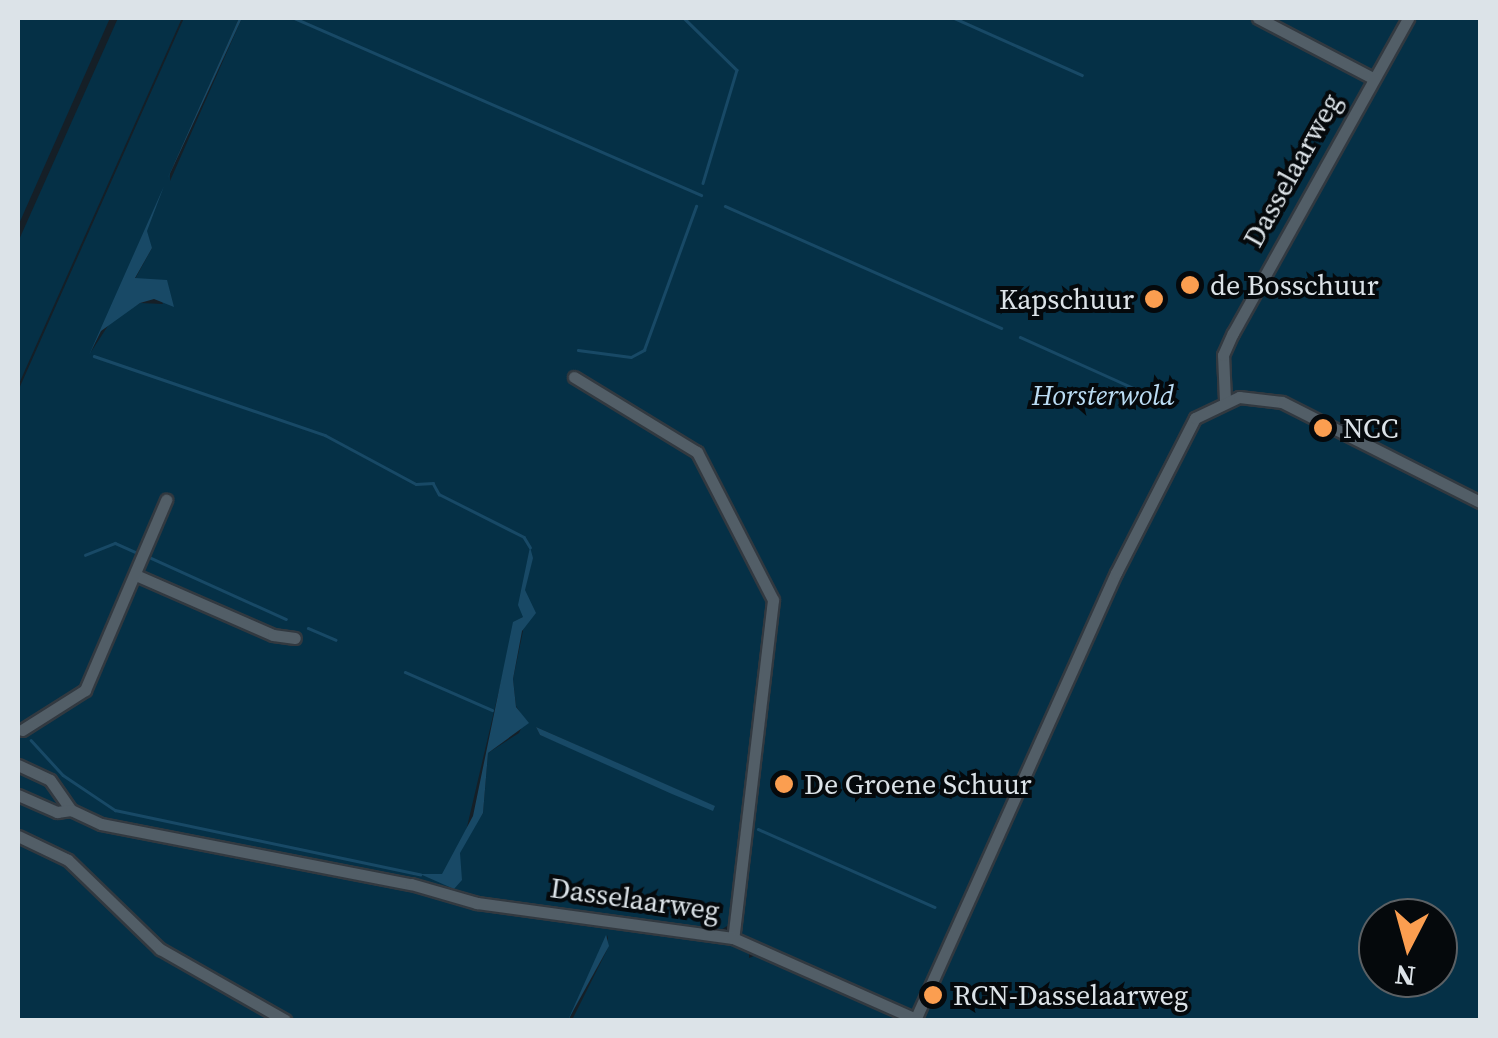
<!DOCTYPE html>
<style>
body{margin:0}
#map{position:relative;width:1498px;height:1038px;overflow:hidden;background:#151f27;font-family:"Source Serif 4",serif}
div>[style]{position:absolute}
[style*='--x']{left:calc(var(--x)*1px);top:calc(var(--y)*1px);width:calc(var(--w)*1px);rotate:calc(var(--a)*1deg)}
.green>*{inset:0;background:#053046}
.water>*{inset:0;background:#184966}
.stream>*{height:2.5px;margin:-1.25px;padding:0 1.25px;transform-origin:1.25px;border-radius:1.25px;background:#184966}
.roads{filter:drop-shadow(2px 0 #323940) drop-shadow(-2px 0 #323940) drop-shadow(0 2px #323940) drop-shadow(0 -2px #323940)}
.minor>*{height:11px;margin:-5.5px;padding:0 5.5px;transform-origin:5.5px;border-radius:5.5px;background:#525e67}
.dots>*{width:28px;height:28px;translate:-50% -50%;box-sizing:border-box;border:5px solid #05090c;border-radius:50%}
span{translate:-50% -50%;white-space:nowrap;text-align:center;line-height:1.15;-webkit-text-stroke:8px #05090c;paint-order:stroke}
.street-label{font-size:28px;color:#dce3e8}
.poi-label{font-size:28px;color:#dce3e8}
.left{translate:0 -50%;text-align:left}
.right{translate:-100% -50%;text-align:right}
.park-label{font-size:28px;color:#bbdcf3;font-style:italic}
.frame{position:absolute;inset:0;border:20px solid #dce3e8;pointer-events:none}
.north{position:absolute;left:1358px;top:898px;width:100px;height:100px;box-sizing:border-box;background:#05090c;border:2px solid #5b6064;border-radius:50%;rotate:186deg;font-size:28px;font-weight:700;line-height:40px;text-align:center;color:#dce3e8}
.north::after{content:'';display:block;margin:auto;width:35px;height:45px;background:#fb9e50;clip-path:polygon(50% 0,100% 100%,50% 72%,0 100%)}
</style>
<div id="map">
<div class="green">
<i style="clip-path:polygon(18px 18px,110px 18px,18px 226px)"></i>
<i style="clip-path:polygon(118px 18px,182px 18px,18px 386px,18px 242px)"></i>
<i style="clip-path:polygon(evenodd,184px 18px,239px 18px,170px 173px,170px 181px,242px 18px,1480px 18px,1480px 1020px,919px 1020px,741px 938px,737px 930px,775px 604px,695px 454px,767px 597px,732px 923px,719px 931px,616px 917px,721px 938px,749px 949px,749px 958px,759px 954px,899px 1015px,898px 1020px,572px 1020px,607px 950px,608px 935px,569px 1020px,18px 1020px,18px 391px,184px 18px,141px 244px,152px 248px,135px 279px,155px 283px,163px 304px,140px 303px,111px 321px,91px 352px,141px 244px,184px 18px,525px 586px,523px 631px,513px 679px,516px 706px,525px 720px,519px 733px,488px 753px,483px 813px,463px 844px,515px 622px,523px 617px,525px 586px,184px 18px,536px 727px,714px 806px,715px 807px,540px 735px,536px 727px,184px 18px,1378px 918px,1438px 918px,1438px 978px,1378px 978px,1378px 918px)"></i>
</div>
<div class="water">
<i style="clip-path:polygon(239px 18px,242px 18px,167px 180px,170px 173px)"></i>
<i style="clip-path:polygon(164px 186px,147px 231px,152px 248px,135px 278px,167px 280px,174px 307px,154px 299px,140px 303px,101px 331px,89px 355px)"></i>
<i style="clip-path:polygon(530px 547px,533px 558px,525px 590px,536px 613px,522px 631px,513px 679px,516px 707px,529px 723px,488px 753px,483px 813px,460px 853px,462px 880px,454px 889px,420px 874px,442px 874px,473px 816px,513px 622px,523px 617px,518px 605px)"></i>
<i style="clip-path:polygon(536px 727px,593px 752px,715px 806px,713px 811px,672px 794px,540px 735px)"></i>
<i style="clip-path:polygon(606px 935px,609px 946px,568px 1020px,597px 955px)"></i>
</div>
<div class="stream">
<i style="--x:294;--y:18;--w:444;--a:23.5"></i>
<i style="--x:684;--y:18;--w:74;--a:44.5"></i>
<i style="--x:737;--y:70;--w:118;--a:106.7"></i>
<i style="--x:954;--y:18;--w:140;--a:24"></i>
<i style="--x:725;--y:206;--w:302;--a:23.8"></i>
<i style="--x:1020;--y:337;--w:163;--a:24.2"></i>
<i style="--x:578;--y:350;--w:53;--a:7.5"></i>
<i style="--x:631;--y:357;--w:15;--a:-28"></i>
<i style="--x:644;--y:350;--w:153;--a:-70.1"></i>
<i style="--x:94;--y:356;--w:244;--a:18.9"></i>
<i style="--x:325;--y:435;--w:103;--a:28.3"></i>
<i style="--x:416;--y:484;--w:17;--a:-3"></i>
<i style="--x:433;--y:483;--w:13;--a:61"></i>
<i style="--x:439;--y:494;--w:95;--a:26.8"></i>
<i style="--x:524;--y:537;--w:12;--a:59"></i>
<i style="--x:85;--y:555;--w:32;--a:-22"></i>
<i style="--x:115;--y:543;--w:24;--a:24"></i>
<i style="--x:151;--y:558;--w:148;--a:24.3"></i>
<i style="--x:308;--y:628;--w:30;--a:23"></i>
<i style="--x:405;--y:672;--w:95;--a:23.6"></i>
<i style="--x:31;--y:740;--w:47;--a:47.6"></i>
<i style="--x:63;--y:775;--w:63;--a:33.9"></i>
<i style="--x:115;--y:810;--w:312;--a:11.9"></i>
<i style="--x:758;--y:829;--w:193;--a:23.8"></i>
</div>
<div class="roads">
<div class="minor">
<i style="--x:1258;--y:18;--w:130;--a:27.6"></i>
<i style="--x:574;--y:377;--w:144;--a:31.4"></i>
<i style="--x:697;--y:452;--w:166;--a:62.8"></i>
<i style="--x:773;--y:600;--w:340;--a:96.7"></i>
<i style="--x:1225;--y:400;--w:45;--a:-92.5"></i>
<i style="--x:1223;--y:355;--w:24;--a:-66"></i>
<i style="--x:1233;--y:333;--w:360;--a:-60.9"></i>
<i style="--x:138;--y:576;--w:147;--a:23.6"></i>
<i style="--x:273;--y:635;--w:22;--a:8"></i>
<i style="--x:22;--y:730;--w:75;--a:-32.4"></i>
<i style="--x:85;--y:690;--w:207;--a:-66.9"></i>
<i style="--x:18;--y:765;--w:35;--a:25"></i>
<i style="--x:50;--y:780;--w:37;--a:55"></i>
<i style="--x:18;--y:795;--w:43;--a:23.6"></i>
<i style="--x:57;--y:812;--w:14;--a:-8"></i>
<i style="--x:71;--y:810;--w:33;--a:25"></i>
<i style="--x:101;--y:824;--w:316;--a:11"></i>
<i style="--x:411;--y:884;--w:69;--a:16.1"></i>
<i style="--x:477;--y:903;--w:258;--a:7.8"></i>
<i style="--x:733;--y:938;--w:200;--a:23.9"></i>
<i style="--x:18;--y:836;--w:55;--a:25.6"></i>
<i style="--x:68;--y:860;--w:128;--a:44.1"></i>
<i style="--x:160;--y:949;--w:144;--a:29.6"></i>
<i style="--x:915;--y:1020;--w:490;--a:-65.8"></i>
<i style="--x:1116;--y:573;--w:174;--a:-63"></i>
<i style="--x:1195;--y:418;--w:49;--a:-25.5"></i>
<i style="--x:1239;--y:397;--w:43;--a:6.6"></i>
<i style="--x:1282;--y:402;--w:222;--a:26.8"></i>
</div>
</div>
<div class="dots">
<i style="left:1190px;top:285px;background:#fb9e50"></i>
<i style="left:1154px;top:299px;background:#fb9e50"></i>
<i style="left:1323px;top:428px;background:#fb9e50"></i>
<i style="left:784px;top:784px;background:#fb9e50"></i>
<i style="left:933px;top:995px;background:#fb9e50"></i>
</div>
<div class="street-label">
<span style="left:1292px;top:170px;rotate:-61deg">Dasselaarweg</span>
<span style="left:635px;top:899px;rotate:8deg">Dasselaarweg</span>
</div>
<div class="poi-label">
<span class="left" style="left:1210px;top:285px">de Bosschuur</span>
<span class="right" style="left:1134px;top:299px">Kapschuur</span>
<span class="left" style="left:1343px;top:428px">NCC</span>
<span class="left" style="left:804px;top:784px">De Groene Schuur</span>
<span class="left" style="left:953px;top:995px">RCN-Dasselaarweg</span>
</div>
<div class="park-label">
<span style="left:1103px;top:395px">Horsterwold</span>
</div>
<div class="frame"></div>
<div class="north">N</div>
</div>
